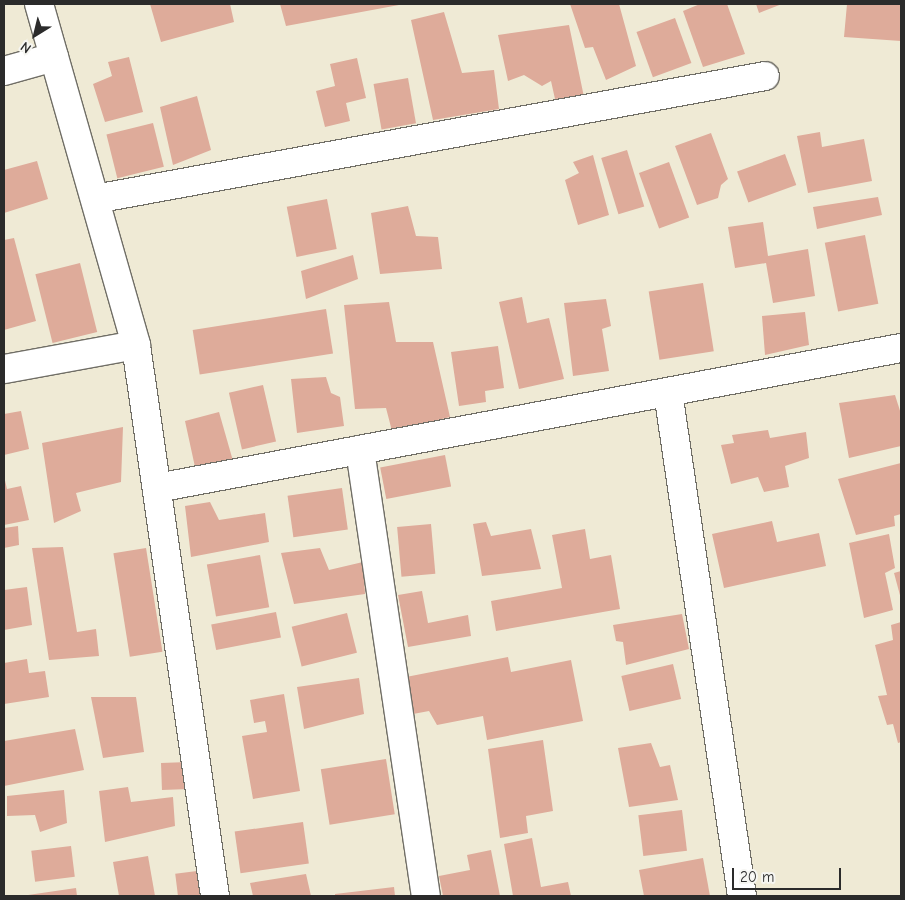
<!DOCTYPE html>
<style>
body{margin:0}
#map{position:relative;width:905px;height:900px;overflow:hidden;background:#efead5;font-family:"Comic Neue",sans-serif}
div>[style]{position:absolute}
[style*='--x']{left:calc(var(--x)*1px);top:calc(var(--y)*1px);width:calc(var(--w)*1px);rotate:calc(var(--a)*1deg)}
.building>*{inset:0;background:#deab9a;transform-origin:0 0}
.roads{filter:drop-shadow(1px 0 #706e66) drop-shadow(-1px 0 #706e66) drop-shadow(0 1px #706e66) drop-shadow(0 -1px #706e66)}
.minor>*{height:28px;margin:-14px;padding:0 14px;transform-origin:14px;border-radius:14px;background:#fff}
span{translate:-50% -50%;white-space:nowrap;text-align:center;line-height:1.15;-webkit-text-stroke:4px #f6f6f2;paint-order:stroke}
.frame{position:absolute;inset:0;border:5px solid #2b2b2b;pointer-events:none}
.north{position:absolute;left:10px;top:10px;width:50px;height:50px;-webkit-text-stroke:4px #f6f6f2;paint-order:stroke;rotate:216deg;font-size:14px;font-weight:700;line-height:20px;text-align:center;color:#2b2b2b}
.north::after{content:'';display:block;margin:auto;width:18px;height:22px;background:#2b2b2b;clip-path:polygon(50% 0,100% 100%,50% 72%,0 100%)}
.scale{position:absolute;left:732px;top:868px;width:109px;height:22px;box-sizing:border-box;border:2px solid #2b2b2b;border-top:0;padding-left:6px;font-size:15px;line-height:18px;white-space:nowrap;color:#2b2b2b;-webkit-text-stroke:4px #f6f6f2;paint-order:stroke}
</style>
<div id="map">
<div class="building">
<i style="clip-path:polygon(150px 4px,230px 4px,234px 22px,161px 42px)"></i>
<i style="clip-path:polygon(280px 4px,399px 4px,399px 5px,286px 26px)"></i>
<i style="clip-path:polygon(570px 4px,619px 4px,636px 66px,606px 80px,593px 47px,585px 48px)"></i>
<i style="clip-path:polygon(700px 4px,727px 4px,745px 54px,703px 67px,683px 11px)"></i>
<i style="clip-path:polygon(756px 4px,782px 4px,759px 13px)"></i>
<i style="clip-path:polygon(847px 4px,901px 4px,901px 41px,844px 37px)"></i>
<i style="clip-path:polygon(444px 12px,462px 73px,494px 70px,499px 109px,433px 120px,411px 20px)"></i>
<i style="left:675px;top:18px;width:48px;height:41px;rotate:70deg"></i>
<i style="clip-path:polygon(569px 25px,584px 97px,555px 99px,551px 81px,542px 86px,524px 75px,508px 81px,498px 35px)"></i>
<i style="clip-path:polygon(129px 57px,143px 112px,105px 122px,93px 84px,112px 76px,108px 62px)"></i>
<i style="clip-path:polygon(357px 58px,366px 98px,346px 103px,350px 121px,325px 127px,316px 91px,335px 86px,330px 64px)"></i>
<i style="left:408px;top:78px;width:46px;height:35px;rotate:80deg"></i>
<i style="clip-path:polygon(197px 96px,211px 150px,173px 165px,160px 107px)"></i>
<i style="left:153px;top:123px;width:45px;height:48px;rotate:76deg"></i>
<i style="clip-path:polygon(820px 132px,822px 147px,864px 139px,872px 181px,808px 193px,797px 136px)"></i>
<i style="clip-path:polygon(711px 133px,728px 179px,721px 185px,718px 198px,697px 205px,675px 146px)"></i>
<i style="left:627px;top:150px;width:59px;height:27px;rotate:73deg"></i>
<i style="left:785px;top:154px;width:33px;height:51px;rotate:70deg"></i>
<i style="clip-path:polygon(593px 155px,609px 215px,578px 225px,565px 180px,579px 173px,573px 162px)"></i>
<i style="clip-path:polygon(37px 161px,48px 199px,4px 213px,4px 170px)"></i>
<i style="left:669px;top:162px;width:59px;height:32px;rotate:70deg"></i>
<i style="clip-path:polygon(878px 197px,882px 215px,817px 229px,813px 207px)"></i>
<i style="left:327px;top:199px;width:51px;height:41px;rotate:79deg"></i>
<i style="clip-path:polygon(408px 206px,416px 236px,438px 237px,442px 269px,380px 274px,371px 213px)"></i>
<i style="clip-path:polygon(763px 222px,768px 256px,808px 249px,815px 296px,773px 303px,766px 263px,735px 268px,728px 227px)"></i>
<i style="left:865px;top:235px;width:70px;height:41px;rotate:79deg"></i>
<i style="clip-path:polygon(14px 238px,36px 321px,4px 330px,4px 240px)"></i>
<i style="clip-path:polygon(353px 255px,358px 279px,306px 299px,301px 271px)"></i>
<i style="left:80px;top:263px;width:71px;height:46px;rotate:76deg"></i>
<i style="left:703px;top:283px;width:69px;height:55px;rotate:81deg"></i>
<i style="clip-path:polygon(522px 297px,527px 323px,549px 318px,564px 379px,519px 389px,499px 302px)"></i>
<i style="clip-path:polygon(606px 299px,611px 326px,602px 329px,609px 371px,573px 376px,564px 303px)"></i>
<i style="clip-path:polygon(389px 302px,396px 342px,433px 342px,450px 417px,392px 431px,386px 408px,355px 409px,344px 305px)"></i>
<i style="left:326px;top:309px;width:45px;height:135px;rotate:81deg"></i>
<i style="clip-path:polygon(805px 312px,809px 345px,765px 355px,762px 316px)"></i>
<i style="clip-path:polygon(498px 346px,504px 388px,485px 391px,486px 402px,459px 406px,451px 352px)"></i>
<i style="clip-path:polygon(326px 377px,331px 393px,340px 397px,344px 426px,297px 433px,291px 379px)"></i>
<i style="left:263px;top:385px;width:58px;height:35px;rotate:77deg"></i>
<i style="clip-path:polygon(895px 395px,901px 414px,901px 446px,849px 458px,839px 403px)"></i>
<i style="clip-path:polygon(21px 411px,29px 449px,4px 455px,4px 414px)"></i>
<i style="clip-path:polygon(219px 412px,233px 461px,195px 467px,185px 421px)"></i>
<i style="clip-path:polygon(123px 427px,121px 482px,76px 493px,81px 511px,54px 523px,42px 443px)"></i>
<i style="clip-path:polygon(768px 430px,770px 438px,806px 432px,809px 458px,785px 466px,789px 487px,764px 492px,758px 477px,731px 484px,721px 445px,734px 443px,732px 435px)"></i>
<i style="left:445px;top:455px;width:32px;height:66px;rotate:79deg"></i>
<i style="clip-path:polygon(901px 463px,901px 514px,894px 516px,895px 526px,856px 535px,838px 479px)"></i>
<i style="clip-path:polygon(4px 476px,7px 489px,21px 486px,29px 520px,4px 525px)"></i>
<i style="left:342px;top:488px;width:42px;height:55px;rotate:82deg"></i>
<i style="clip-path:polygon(210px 502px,219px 520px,265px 513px,269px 542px,191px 557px,185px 506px)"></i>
<i style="clip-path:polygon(772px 521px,777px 542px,819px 533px,826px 566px,724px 588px,712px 534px)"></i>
<i style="clip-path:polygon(486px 522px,491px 536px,531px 529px,541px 569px,482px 576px,473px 524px)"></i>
<i style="left:431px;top:524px;width:50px;height:34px;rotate:85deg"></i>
<i style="clip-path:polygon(18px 526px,19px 545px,4px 548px,4px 528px)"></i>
<i style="clip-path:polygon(585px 529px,590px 559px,611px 555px,620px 609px,496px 631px,491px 601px,562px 588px,552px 535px)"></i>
<i style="clip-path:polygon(889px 534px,895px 568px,885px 573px,893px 610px,864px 618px,849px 543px)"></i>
<i style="clip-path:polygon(63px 547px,77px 632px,96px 629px,99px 656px,49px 660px,32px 548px)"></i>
<i style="left:146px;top:548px;width:105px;height:33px;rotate:81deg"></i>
<i style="clip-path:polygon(320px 548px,329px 570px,363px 562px,365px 594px,294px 604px,281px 553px)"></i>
<i style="left:260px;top:555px;width:53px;height:54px;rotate:80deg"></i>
<i style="clip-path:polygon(901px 571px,901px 599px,894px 573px)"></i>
<i style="clip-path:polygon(27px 587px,32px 625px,4px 630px,4px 590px)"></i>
<i style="clip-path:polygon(422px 591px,428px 623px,468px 615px,471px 636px,408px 647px,398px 595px)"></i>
<i style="left:276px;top:612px;width:26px;height:66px;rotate:79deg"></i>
<i style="left:347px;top:613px;width:41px;height:57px;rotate:76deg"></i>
<i style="clip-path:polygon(682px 614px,689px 649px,626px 665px,623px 642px,616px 641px,613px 625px)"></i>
<i style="clip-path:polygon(901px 622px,901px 742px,898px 743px,893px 724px,887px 725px,878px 696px,887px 695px,875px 645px,893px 640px,891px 625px)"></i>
<i style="clip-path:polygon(508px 657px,511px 672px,571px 660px,583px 721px,487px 740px,483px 716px,437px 725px,429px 711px,413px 714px,406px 677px)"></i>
<i style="clip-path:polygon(27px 659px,29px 673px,45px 671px,49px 697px,4px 704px,4px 663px)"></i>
<i style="left:673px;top:664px;width:36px;height:53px;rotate:77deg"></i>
<i style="clip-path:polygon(359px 678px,364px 714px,304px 729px,297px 687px)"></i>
<i style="clip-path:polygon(284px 694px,300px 791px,253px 799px,242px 736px,267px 732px,265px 721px,254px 723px,250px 700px)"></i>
<i style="clip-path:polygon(91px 697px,136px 697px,144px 752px,103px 758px)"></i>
<i style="clip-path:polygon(75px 729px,84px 770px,4px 786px,4px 741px)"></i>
<i style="clip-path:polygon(543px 740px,553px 811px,526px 816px,528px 833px,500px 838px,488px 749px)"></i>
<i style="clip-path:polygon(651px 743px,660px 767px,670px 765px,678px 800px,629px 807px,618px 748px)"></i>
<i style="left:386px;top:759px;width:56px;height:66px;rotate:81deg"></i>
<i style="left:188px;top:762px;width:27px;height:27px;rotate:88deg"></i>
<i style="clip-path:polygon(128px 787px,131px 802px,173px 797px,175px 826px,105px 842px,99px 791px)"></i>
<i style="clip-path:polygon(64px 790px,67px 823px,40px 832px,35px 815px,7px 816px,7px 796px)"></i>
<i style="left:682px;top:810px;width:41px;height:44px;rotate:83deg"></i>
<i style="left:303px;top:822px;width:42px;height:69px;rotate:82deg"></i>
<i style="clip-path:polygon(532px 838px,541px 887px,568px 882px,571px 896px,513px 896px,504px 844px)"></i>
<i style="left:71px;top:846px;width:31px;height:40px;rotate:83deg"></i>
<i style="clip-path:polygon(491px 850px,500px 896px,443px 896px,439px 876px,470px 870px,467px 855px)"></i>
<i style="clip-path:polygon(148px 856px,155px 896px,119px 896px,113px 862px)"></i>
<i style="clip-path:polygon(703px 858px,710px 896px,644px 896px,639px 870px)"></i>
<i style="left:205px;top:870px;width:25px;height:30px;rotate:83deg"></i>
<i style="clip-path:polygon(306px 874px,311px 896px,253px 896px,250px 883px)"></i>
<i style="clip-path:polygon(394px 887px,395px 896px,335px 896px,335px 894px)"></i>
<i style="clip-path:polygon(76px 888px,77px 896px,28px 896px,28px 895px)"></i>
</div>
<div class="roads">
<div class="minor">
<i style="--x:39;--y:4;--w:355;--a:74.1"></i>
<i style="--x:136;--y:345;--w:557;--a:81.84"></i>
<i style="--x:4;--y:71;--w:52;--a:-15.6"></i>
<i style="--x:95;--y:199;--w:681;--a:-10.4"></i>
<i style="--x:4;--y:369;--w:134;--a:-10.3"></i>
<i style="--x:668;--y:392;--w:509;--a:81.65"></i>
<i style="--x:360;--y:450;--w:451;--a:81.6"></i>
<i style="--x:157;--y:488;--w:757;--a:-10.66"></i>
</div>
</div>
<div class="frame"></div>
<div class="north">N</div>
<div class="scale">20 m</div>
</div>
